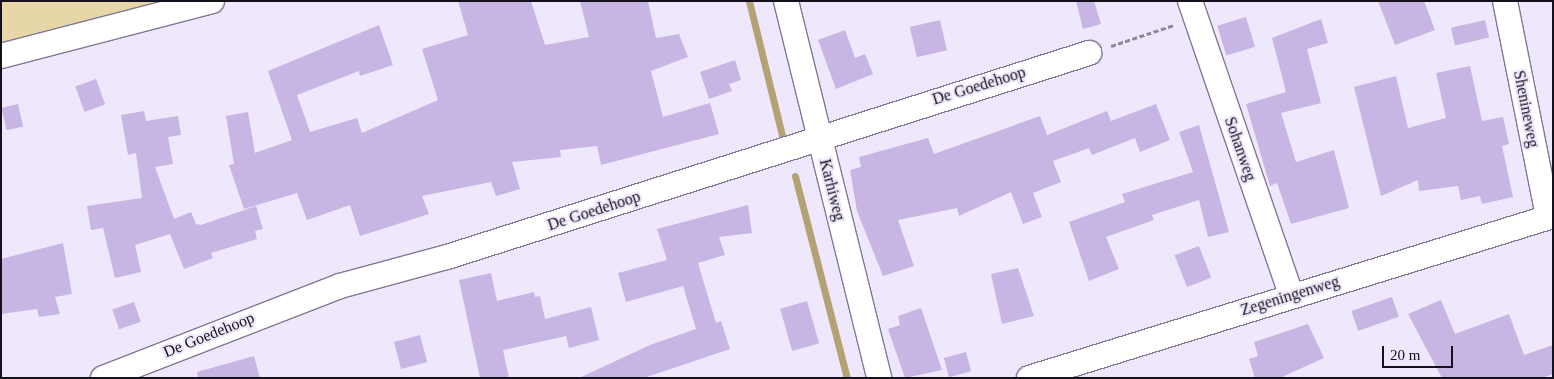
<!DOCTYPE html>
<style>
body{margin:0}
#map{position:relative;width:1554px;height:379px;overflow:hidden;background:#efe8fc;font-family:"Times New Roman",serif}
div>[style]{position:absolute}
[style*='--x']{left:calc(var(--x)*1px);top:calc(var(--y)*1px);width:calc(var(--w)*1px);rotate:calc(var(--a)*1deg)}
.green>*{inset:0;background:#e6d6a8}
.stream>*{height:7px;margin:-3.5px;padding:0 3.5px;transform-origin:3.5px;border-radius:3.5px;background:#b2a274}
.building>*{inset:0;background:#c7b6e3;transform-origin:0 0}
.path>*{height:3px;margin-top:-1.5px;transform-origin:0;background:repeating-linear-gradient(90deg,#8d8797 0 5px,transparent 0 7.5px)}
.roads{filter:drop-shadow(1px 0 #827795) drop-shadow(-1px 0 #827795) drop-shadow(0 1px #827795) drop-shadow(0 -1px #827795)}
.street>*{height:24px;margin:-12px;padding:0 12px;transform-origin:12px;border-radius:12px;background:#fff}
span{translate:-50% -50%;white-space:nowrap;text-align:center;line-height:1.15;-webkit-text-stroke:4.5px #efe8fc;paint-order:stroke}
.street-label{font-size:16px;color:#15111c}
.frame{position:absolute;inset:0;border:2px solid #15111c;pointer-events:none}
.scale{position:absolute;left:1382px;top:346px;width:71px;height:22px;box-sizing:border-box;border:2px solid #15111c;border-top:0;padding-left:6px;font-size:15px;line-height:18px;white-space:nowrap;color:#15111c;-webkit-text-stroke:4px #efe8fc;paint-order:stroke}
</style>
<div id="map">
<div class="green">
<i style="clip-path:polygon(1px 1px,181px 1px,1px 48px)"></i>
</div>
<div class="stream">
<i style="--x:749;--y:1;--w:138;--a:76.2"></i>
<i style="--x:795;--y:176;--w:209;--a:75.6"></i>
</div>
<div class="building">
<i style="clip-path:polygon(458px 1px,531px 1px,545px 45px,589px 37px,580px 1px,648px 1px,656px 38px,679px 34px,688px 57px,651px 71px,663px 117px,710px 103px,719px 134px,601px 165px,597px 146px,560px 150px,561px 157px,512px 162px,520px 189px,496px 196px,491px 182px,422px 196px,429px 214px,360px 236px,350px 205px,307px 220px,297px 193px,244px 209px,229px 165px,234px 164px,226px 116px,248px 112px,255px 153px,292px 140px,268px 71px,379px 25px,393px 65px,360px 76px,359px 71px,297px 95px,310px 132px,357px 118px,362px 133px,438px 100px,422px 49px,468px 35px)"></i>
<i style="clip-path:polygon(1076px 1px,1094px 1px,1101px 24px,1083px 29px)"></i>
<i style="clip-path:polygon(1378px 1px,1424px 1px,1435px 30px,1395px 45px)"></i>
<i style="left:1246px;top:17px;width:31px;height:30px;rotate:73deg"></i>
<i style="clip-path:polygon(1321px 19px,1328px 43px,1307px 49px,1321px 103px,1281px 113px,1296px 162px,1334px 150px,1349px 208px,1291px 224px,1277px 183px,1270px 186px,1246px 104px,1286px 92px,1272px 38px)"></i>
<i style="left:940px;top:20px;width:31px;height:31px;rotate:77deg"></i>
<i style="left:1485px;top:20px;width:18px;height:35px;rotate:77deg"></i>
<i style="clip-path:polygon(845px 30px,855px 58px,865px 54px,873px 74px,836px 89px,818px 40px)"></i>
<i style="clip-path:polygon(735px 60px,741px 80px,729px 84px,732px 91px,709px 99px,700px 72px)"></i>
<i style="clip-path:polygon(1470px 66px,1482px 121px,1503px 117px,1509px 144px,1502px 146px,1513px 197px,1482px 204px,1480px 196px,1461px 200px,1458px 186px,1419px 191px,1418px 180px,1381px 196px,1354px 87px,1396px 76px,1408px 128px,1446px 118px,1436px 73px)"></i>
<i style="left:96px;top:79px;width:27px;height:22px;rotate:70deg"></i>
<i style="left:18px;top:104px;width:23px;height:17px;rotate:77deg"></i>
<i style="clip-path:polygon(1156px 104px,1170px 140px,1140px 152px,1135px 138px,1092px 155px,1089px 148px,1053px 161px,1061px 182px,1033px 193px,1042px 217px,1023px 224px,1011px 192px,959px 216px,957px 208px,898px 220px,914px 266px,883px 276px,857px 211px,850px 170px,861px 167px,859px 157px,928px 138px,934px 154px,1040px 116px,1047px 135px,1107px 111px,1111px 121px)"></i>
<i style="clip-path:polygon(144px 111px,146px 121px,178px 116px,181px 135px,168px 137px,173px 164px,155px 167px,174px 219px,191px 212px,196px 224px,201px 225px,256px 206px,263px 229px,255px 231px,257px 239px,211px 253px,213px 258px,184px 269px,170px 234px,135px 245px,141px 272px,115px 278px,103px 228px,91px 230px,87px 206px,142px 198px,136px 153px,128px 155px,121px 115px)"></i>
<i style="clip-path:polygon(1199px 125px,1229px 232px,1208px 237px,1199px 200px,1152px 215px,1154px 220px,1106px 237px,1119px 269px,1089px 281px,1069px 222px,1125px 202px,1122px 194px,1193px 172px,1179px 132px)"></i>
<i style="clip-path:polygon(748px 205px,752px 233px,719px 237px,725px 255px,698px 263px,716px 323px,721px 321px,730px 349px,644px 378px,579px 378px,650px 345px,696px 329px,683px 286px,626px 302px,618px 273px,667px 260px,657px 229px)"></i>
<i style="clip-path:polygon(63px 243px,72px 294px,55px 297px,60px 314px,39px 317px,37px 309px,1px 314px,1px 259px)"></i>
<i style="left:1199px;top:246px;width:34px;height:26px;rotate:69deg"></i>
<i style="clip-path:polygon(1018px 268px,1034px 316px,1002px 324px,991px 274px)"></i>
<i style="clip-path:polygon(491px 273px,497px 301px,534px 292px,535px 297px,540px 296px,545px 319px,591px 307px,599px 340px,569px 348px,566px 336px,503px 350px,509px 378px,480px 378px,459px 280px)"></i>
<i style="left:1392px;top:297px;width:21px;height:43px;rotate:71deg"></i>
<i style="clip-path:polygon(1441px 300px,1455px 334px,1509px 314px,1524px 355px,1553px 345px,1553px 374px,1542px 378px,1442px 378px,1408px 314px)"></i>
<i style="left:807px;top:301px;width:44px;height:28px;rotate:74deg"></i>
<i style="left:134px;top:302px;width:21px;height:23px;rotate:71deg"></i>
<i style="clip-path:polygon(921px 308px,942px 370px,905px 378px,888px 329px,900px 325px,898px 316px)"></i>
<i style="clip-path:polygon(1308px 324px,1324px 358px,1280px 378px,1255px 378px,1249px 359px,1258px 356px,1254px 342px)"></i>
<i style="left:420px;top:335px;width:28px;height:27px;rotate:75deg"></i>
<i style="left:966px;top:352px;width:20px;height:23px;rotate:75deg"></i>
<i style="clip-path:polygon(254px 356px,260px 378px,198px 378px,197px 372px)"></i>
</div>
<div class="path">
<i style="--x:1111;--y:46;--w:66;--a:-18.4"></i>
</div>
<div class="roads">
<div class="street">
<i style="--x:786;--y:1;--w:388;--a:76.1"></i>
<i style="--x:1190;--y:1;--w:311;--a:71"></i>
<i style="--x:1505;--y:1;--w:220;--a:78.7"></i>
<i style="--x:1;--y:56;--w:218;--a:-14.6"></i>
<i style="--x:103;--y:378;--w:254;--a:-21.2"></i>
<i style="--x:340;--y:286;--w:111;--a:-15.2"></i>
<i style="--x:447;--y:257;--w:674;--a:-17.63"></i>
<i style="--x:1029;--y:378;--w:548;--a:-17.18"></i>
</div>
</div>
<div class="street-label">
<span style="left:979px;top:86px;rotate:-17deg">De Goedehoop</span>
<span style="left:1526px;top:109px;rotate:79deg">Shenineweg</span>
<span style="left:1240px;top:149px;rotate:71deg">Sohanweg</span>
<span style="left:832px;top:190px;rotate:76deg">Karhiweg</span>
<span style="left:594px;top:211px;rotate:-18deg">De Goedehoop</span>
<span style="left:1290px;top:296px;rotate:-17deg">Zegeningenweg</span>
<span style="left:209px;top:335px;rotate:-22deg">De Goedehoop</span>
</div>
<div class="frame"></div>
<div class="scale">20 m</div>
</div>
